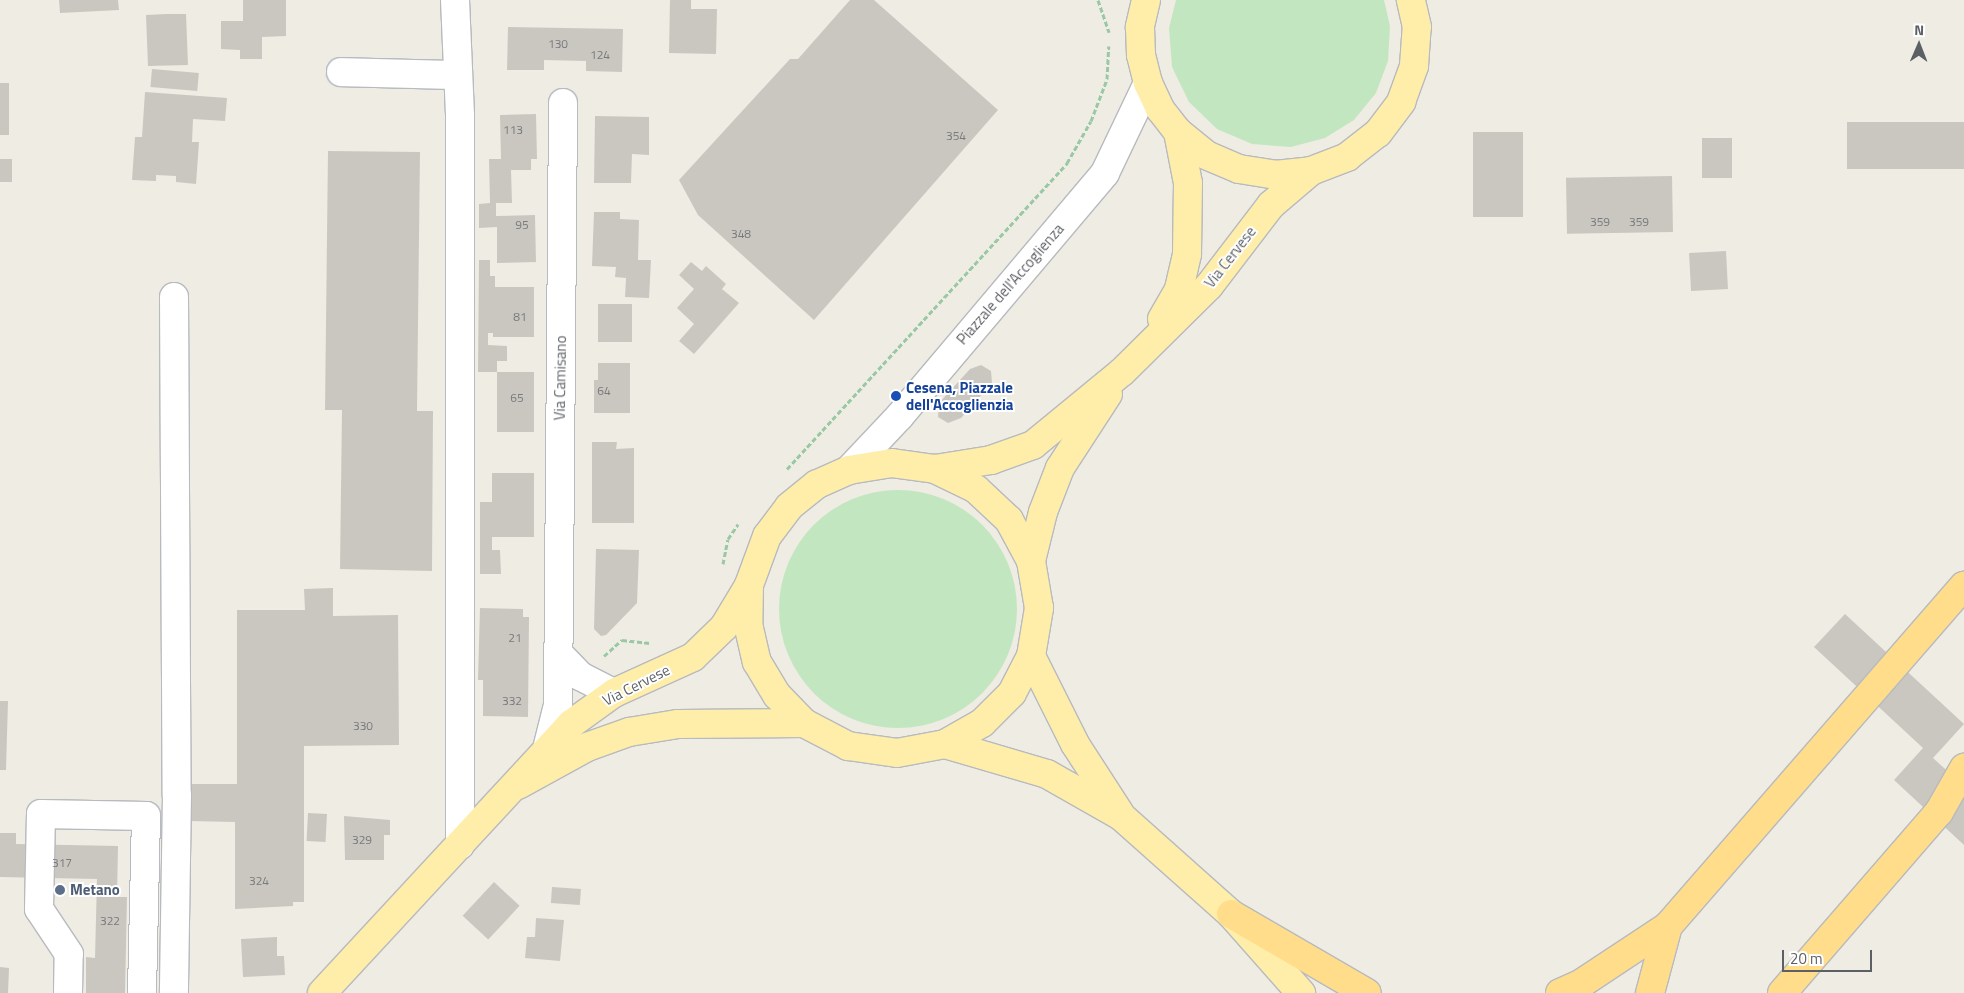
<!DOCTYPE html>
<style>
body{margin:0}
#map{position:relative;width:1964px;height:993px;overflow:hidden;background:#efece4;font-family:"Titillium Web",sans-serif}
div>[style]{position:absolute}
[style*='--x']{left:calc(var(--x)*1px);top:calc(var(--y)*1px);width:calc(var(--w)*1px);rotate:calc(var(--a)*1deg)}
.green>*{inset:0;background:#c2e7c0}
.round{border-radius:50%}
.building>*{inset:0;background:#cac7c1;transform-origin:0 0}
.path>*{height:3px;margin-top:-1.5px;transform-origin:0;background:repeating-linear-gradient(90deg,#99c8a5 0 5px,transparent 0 7.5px)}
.roads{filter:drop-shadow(1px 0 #b7babe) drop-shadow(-1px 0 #b7babe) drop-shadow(0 1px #b7babe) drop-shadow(0 -1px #b7babe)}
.minor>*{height:28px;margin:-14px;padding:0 14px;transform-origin:14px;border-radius:14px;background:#fff}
.major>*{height:28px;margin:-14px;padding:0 14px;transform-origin:14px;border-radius:14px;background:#ffeea9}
.highway>*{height:28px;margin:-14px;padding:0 14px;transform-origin:14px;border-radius:14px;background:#ffdd8b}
.dots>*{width:14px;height:14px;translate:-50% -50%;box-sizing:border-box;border:2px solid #fff;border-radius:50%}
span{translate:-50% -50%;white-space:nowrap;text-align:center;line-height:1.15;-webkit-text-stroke:4px #fff;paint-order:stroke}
.number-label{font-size:12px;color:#787a7c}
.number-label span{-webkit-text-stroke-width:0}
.street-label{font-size:15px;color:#5c6065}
.transit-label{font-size:15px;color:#164399;font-weight:700}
.left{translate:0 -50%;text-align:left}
.service-label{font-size:15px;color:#4e5e75;font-weight:700}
.north{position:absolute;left:1894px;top:20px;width:50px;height:50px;-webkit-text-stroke:4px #fff;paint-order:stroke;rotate:1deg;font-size:14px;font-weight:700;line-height:20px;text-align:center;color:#5c6065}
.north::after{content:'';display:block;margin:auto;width:18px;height:22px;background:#5c6065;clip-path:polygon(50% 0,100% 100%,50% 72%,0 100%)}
.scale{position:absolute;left:1782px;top:950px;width:90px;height:22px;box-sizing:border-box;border:2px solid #5c6065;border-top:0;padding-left:6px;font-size:15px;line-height:18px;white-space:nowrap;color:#5c6065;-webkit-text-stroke:4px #fff;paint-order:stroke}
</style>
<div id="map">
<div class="green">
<i style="clip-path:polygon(1176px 0,1384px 0,1390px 26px,1388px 61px,1376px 93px,1354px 120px,1325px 138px,1291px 147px,1252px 144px,1217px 129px,1189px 102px,1172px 67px,1169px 28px)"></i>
<i class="round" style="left:779px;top:490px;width:238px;height:238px"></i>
</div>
<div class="building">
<i style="clip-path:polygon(59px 0,118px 0,119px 10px,60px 13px)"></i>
<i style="clip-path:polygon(243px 0,286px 0,286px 36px,262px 37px,262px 59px,240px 59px,240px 50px,221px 49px,221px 21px,243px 21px)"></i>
<i style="clip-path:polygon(670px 0,691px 0,691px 9px,717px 9px,716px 54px,669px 53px)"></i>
<i style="clip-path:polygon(850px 0,874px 0,998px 110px,814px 320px,698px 215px,679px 180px,790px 59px,798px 59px)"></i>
<i style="clip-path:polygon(166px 14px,186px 14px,188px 65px,148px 66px,146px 15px)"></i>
<i style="clip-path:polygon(508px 27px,623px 29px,622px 72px,586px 71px,586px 61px,544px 60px,544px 70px,507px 70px)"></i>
<i style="left:152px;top:69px;width:47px;height:18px;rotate:5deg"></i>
<i style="left:0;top:83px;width:9px;height:52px"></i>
<i style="clip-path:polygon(145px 92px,227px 98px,225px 121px,193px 119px,192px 142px,199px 142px,196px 184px,176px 182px,176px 176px,156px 175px,156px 181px,132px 180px,135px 137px,142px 137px)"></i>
<i style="clip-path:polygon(536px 114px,537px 159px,531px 159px,531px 170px,511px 170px,512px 203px,496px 203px,496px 216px,535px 215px,536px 262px,497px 263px,497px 227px,479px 228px,479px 204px,490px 203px,489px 159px,501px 159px,500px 115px)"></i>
<i style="clip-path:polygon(595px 116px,649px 117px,649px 155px,632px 154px,631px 183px,594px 183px)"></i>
<i style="left:1964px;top:122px;width:47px;height:117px;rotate:90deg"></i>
<i style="left:1473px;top:132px;width:50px;height:85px"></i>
<i style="left:1702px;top:138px;width:30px;height:40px"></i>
<i style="clip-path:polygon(328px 151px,420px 152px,417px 411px,433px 411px,432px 571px,340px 569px,342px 410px,325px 410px)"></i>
<i style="left:12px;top:159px;width:23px;height:12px;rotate:90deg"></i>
<i style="left:1672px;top:176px;width:56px;height:106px;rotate:89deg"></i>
<i style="clip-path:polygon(594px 212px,620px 212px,620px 219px,639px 220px,638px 260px,651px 260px,649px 298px,625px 297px,626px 278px,615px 277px,616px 267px,592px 266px)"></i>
<i style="left:1726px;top:251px;width:38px;height:37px;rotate:87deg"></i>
<i style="clip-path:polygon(479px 260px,490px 260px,490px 276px,495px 276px,495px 287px,534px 287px,534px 337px,493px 337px,493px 333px,488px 333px,488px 345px,507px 346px,507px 361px,497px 361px,497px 372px,478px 372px)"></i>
<i style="clip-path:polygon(691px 262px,702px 271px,706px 266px,726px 284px,722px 289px,739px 303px,694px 354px,679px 341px,694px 324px,677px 308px,694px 289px,679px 275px)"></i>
<i style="left:598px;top:304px;width:34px;height:38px"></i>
<i style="clip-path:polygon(598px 363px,630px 363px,630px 413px,594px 413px,594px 380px,598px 380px)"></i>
<i style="clip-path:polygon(981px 365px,991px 371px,992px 383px,961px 418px,948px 423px,938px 417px,939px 403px,970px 369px)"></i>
<i style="left:497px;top:372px;width:37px;height:60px"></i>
<i style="clip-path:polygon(592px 442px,617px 442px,616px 449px,634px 448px,634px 523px,592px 523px)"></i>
<i style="clip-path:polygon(492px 473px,534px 473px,534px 537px,492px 537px,492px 550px,500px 550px,501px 574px,480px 574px,480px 502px,492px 502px)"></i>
<i style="clip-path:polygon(596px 549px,639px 550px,637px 603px,606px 635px,601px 636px,594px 629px)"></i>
<i style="clip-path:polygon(333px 588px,333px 616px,398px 615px,399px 745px,304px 746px,304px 902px,293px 902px,293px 906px,235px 909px,235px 822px,189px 821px,189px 784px,237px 784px,237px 610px,305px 610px,304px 589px)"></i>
<i style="clip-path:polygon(480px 608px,523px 609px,523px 617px,529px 617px,528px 717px,483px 716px,483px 680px,478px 680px)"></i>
<i style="clip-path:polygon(1845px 614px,1964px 724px,1933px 758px,1964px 786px,1964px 845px,1894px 780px,1923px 748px,1814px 647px)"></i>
<i style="clip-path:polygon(0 701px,8px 701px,6px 770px,0 770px)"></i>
<i style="left:308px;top:813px;width:19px;height:28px;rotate:3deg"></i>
<i style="clip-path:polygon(344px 816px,390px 820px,390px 835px,384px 835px,384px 860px,345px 860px)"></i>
<i style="clip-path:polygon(0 833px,16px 833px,16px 844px,118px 846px,117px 897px,127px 897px,125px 993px,86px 993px,86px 957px,95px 958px,97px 879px,0 877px)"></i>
<i style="left:494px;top:882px;width:35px;height:46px;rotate:43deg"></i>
<i style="left:552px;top:887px;width:29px;height:16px;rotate:4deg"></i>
<i style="clip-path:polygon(536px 918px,564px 920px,560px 961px,525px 958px,527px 937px,535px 937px)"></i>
<i style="clip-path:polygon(277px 937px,277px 956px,284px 956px,285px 975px,243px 977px,241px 939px)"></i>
<i style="clip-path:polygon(0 967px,9px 968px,8px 993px,0 993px)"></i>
</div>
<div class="path">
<i style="--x:1098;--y:0;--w:34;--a:71"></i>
<i style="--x:787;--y:469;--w:415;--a:-47.5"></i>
<i style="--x:1067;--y:163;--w:48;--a:-60.3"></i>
<i style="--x:1091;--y:121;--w:45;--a:-69.1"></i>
<i style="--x:1107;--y:79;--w:33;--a:-87"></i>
<i style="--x:723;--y:564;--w:25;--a:-79"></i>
<i style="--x:728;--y:539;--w:18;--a:-56"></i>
<i style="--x:604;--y:656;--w:24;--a:-42"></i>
<i style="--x:622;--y:640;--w:28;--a:6"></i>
</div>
<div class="roads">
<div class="minor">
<i style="--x:455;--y:0;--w:116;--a:87.5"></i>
<i style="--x:460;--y:116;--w:729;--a:90"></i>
<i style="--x:341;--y:72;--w:117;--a:1.5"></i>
<i style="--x:174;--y:297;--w:498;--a:89.7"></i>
<i style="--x:177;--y:795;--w:198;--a:90.9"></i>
<i style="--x:849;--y:470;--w:73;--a:-46.7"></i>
<i style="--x:899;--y:417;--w:319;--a:-49.8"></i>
<i style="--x:1105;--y:173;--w:100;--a:-64.5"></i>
<i style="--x:558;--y:653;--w:32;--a:46"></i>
<i style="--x:580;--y:676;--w:38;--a:27"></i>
<i style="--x:547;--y:749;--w:45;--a:-76"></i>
<i style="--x:558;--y:705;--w:602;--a:-89.52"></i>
<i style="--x:68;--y:993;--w:39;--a:-89"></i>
<i style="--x:69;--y:954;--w:54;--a:-123.7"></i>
<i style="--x:39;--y:909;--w:95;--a:-88.8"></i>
<i style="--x:41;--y:814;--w:105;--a:1.1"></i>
<i style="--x:146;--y:816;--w:177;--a:91.3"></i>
</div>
<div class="major">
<i style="--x:1146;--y:0;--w:28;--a:103"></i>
<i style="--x:1140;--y:27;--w:28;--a:88"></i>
<i style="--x:1141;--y:55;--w:29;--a:76"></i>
<i style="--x:1148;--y:83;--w:29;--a:65"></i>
<i style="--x:1160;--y:109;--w:29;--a:52"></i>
<i style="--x:1178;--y:132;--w:36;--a:39"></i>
<i style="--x:1206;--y:155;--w:36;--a:23"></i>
<i style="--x:1239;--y:169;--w:36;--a:9"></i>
<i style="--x:1275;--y:175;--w:36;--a:-6"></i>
<i style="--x:1311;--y:171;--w:39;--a:-21"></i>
<i style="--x:1347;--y:157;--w:39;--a:-38"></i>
<i style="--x:1378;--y:133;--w:39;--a:-53"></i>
<i style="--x:1401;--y:102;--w:38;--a:-70"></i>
<i style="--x:1414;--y:66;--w:39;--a:-86"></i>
<i style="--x:1417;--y:27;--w:28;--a:-103"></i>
<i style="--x:1162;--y:319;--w:34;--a:-60"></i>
<i style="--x:1179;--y:289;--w:36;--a:-77"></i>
<i style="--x:1187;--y:254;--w:71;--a:-89.2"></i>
<i style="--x:1188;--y:183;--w:52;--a:-101.1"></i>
<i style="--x:935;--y:469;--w:57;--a:-9.1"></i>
<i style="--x:991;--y:460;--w:45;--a:-19.7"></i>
<i style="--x:1033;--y:445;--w:115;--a:-39.4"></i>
<i style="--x:1122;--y:372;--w:122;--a:-44.7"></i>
<i style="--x:1209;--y:286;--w:102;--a:-52.6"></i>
<i style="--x:1271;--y:205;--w:52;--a:-40.4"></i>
<i style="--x:1031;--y:561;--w:50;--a:-76.2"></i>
<i style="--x:1043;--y:512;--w:47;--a:-68.9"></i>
<i style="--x:1060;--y:468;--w:88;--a:-57"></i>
<i style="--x:1031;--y:656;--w:98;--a:63.4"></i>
<i style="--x:1075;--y:744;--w:81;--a:57.1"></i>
<i style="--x:945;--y:744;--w:106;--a:16.4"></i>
<i style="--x:1047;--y:774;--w:85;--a:29.6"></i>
<i style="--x:1121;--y:816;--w:147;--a:41.7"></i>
<i style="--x:1231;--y:914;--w:106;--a:48.5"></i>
<i style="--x:518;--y:785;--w:79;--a:-28.8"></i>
<i style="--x:587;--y:747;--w:45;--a:-19.7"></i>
<i style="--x:629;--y:732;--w:50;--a:-9.3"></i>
<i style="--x:678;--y:724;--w:126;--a:-0.5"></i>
<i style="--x:804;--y:723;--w:50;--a:27.6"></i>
<i style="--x:848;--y:746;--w:49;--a:8.1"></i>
<i style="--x:897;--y:753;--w:49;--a:-10.6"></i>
<i style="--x:945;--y:744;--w:43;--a:-29.6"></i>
<i style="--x:982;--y:723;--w:42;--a:-45"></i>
<i style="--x:1012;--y:693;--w:42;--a:-62.8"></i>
<i style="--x:1031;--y:656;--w:49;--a:-80.5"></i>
<i style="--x:1039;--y:608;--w:48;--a:-99.7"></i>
<i style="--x:1031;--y:561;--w:47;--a:-118.2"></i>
<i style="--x:1009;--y:520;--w:45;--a:-136.8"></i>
<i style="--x:976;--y:489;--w:46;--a:-154"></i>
<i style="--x:935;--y:469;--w:43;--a:-172.1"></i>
<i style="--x:892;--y:463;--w:44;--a:170.8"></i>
<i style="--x:849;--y:470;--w:35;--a:156"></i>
<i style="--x:817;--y:484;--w:36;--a:141"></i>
<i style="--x:789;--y:507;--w:36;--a:127"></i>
<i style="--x:767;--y:536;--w:52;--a:110.2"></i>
<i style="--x:749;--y:585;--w:39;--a:91"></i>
<i style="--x:748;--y:624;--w:39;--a:77"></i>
<i style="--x:757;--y:662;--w:39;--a:59"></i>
<i style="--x:777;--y:695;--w:39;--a:46"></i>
<i style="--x:322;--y:993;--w:367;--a:-47.2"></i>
<i style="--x:571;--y:724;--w:53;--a:-35.8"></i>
<i style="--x:614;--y:693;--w:87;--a:-24.5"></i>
<i style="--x:693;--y:657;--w:43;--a:-44.1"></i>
<i style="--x:724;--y:627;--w:47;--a:-59"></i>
</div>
<div class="highway">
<i style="--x:1231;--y:914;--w:157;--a:30.2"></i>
<i style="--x:1560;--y:993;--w:24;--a:-24"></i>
<i style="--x:1582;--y:983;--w:103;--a:-33.5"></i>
<i style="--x:1668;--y:926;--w:451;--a:-49"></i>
<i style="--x:1650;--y:993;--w:69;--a:-75"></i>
<i style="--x:1782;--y:993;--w:240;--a:-49.1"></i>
<i style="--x:1939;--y:812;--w:51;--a:-60.4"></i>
</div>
</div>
<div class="dots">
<i style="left:896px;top:396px;background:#1a4fb4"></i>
<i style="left:60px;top:890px;background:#5c6f8a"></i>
</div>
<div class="number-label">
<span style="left:558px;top:44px">130</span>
<span style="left:600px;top:55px">124</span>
<span style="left:513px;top:130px">113</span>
<span style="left:956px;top:136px">354</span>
<span style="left:1600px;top:222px">359</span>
<span style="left:1639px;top:222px">359</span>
<span style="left:522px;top:225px">95</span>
<span style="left:741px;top:234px">348</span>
<span style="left:520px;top:317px">81</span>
<span style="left:604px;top:391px">64</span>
<span style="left:517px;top:398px">65</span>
<span style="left:515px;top:638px">21</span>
<span style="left:512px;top:701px">332</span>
<span style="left:363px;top:726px">330</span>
<span style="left:362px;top:840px">329</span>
<span style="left:62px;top:863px">317</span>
<span style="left:259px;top:881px">324</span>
<span style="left:110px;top:921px">322</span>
</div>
<div class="street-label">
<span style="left:1230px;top:257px;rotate:-52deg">Via Cervese</span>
<span style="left:1010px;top:284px;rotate:-49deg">Piazzale dell'Accoglienza</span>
<span style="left:560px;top:378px;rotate:-89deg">Via Camisano</span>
<span style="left:636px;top:685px;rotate:-27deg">Via Cervese</span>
</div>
<div class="transit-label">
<span class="left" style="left:906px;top:396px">Cesena, Piazzale<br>dell'Accoglienzia</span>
</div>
<div class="service-label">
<span class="left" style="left:70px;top:890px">Metano</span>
</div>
<div class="north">N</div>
<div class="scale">20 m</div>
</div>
